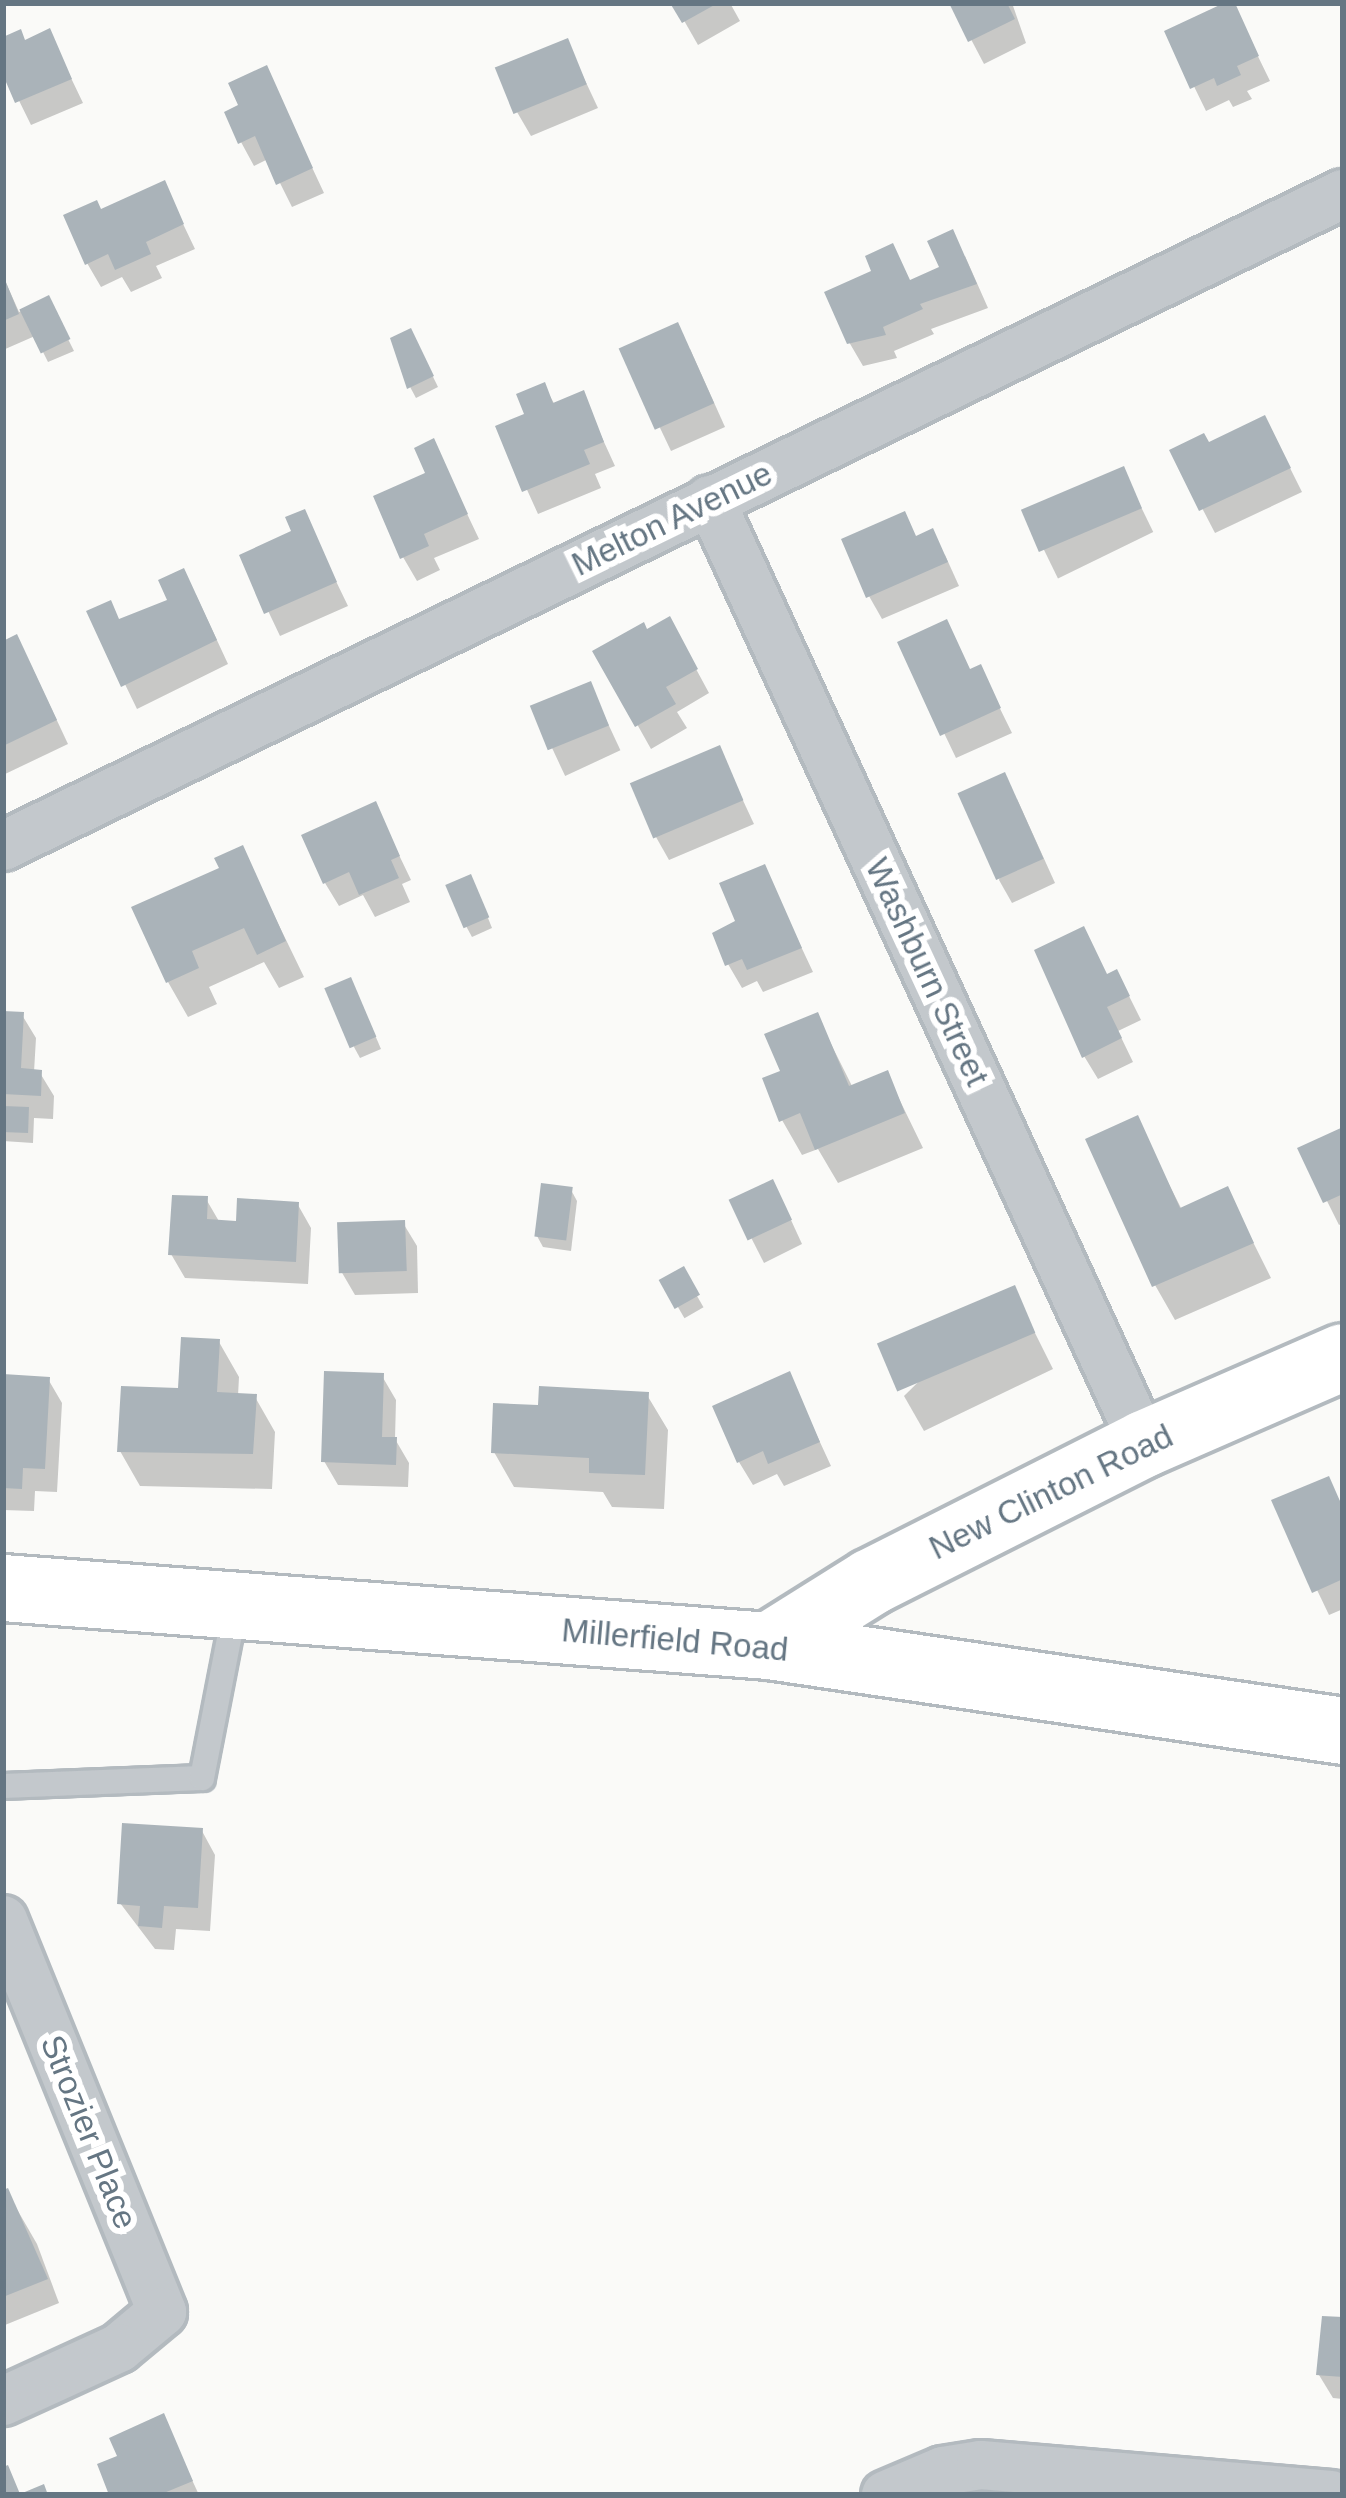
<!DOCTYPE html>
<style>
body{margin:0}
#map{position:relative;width:1346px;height:2498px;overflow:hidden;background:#fafaf8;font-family:Arial,sans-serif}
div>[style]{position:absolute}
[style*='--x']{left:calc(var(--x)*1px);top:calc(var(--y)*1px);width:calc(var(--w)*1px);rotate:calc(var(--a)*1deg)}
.shadow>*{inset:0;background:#0003;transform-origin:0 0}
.building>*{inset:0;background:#aab3b9;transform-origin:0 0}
.roads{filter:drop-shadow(3px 0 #b3babf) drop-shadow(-3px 0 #b3babf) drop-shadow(0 3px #b3babf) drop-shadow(0 -3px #b3babf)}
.lane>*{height:24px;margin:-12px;padding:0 12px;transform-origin:12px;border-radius:12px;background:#c3c8cc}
.street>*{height:48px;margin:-24px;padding:0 24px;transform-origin:24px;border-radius:24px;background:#c3c8cc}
.secondary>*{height:66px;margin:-33px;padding:0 33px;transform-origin:33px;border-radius:33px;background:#fff}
span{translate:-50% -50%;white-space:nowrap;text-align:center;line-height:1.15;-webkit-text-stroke:12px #fff;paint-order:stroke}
.street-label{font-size:33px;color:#657683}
.frame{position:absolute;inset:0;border:6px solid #657683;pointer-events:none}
</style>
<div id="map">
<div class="shadow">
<i style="clip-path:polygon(674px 3px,730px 3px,740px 21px,698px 45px)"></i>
<i style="clip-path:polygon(952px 3px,1012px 3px,1026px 43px,984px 64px)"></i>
<i style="clip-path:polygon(1232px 3px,1270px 81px,1247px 91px,1252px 99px,1233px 107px,1229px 100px,1206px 111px,1168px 33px)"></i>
<i style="clip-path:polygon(49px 32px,83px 103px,31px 125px,3px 68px,3px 40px,25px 43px)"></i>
<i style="clip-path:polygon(567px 42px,598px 108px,531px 136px,517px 112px)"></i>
<i style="clip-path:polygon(266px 69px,324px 193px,292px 207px,268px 159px,254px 166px,241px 142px,242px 107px)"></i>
<i style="clip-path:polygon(164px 184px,195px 249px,156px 266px,162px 278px,131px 292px,122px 277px,101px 287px,87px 263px,100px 212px)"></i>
<i style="clip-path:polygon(965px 256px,988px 308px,931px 329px,934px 334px,894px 351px,897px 358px,863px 366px,849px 342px,911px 283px)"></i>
<i style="clip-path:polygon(3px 276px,19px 312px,48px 299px,74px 351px,48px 362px,35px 336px,3px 350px)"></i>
<i style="clip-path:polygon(416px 342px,438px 387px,416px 398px,401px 370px)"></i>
<i style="clip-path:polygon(690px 349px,725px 427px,671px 451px,623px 350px)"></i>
<i style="clip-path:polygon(544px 386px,555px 405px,582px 394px,615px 466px,595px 474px,601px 488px,538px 514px,499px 428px,528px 416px)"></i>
<i style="clip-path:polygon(433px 442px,479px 539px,434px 558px,440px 570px,417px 581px,403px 557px)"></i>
<i style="clip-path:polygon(1277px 442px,1302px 492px,1215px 533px,1173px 452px)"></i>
<i style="left:1123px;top:470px;width:69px;height:106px;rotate:64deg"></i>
<i style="clip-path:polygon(303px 513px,348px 606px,280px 636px,242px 556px,295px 533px)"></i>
<i style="clip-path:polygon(917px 538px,945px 555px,959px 586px,882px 619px,869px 596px)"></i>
<i style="clip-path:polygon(196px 595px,228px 664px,137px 709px,90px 612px,120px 622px)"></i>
<i style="clip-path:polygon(646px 633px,682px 643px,709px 693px,677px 712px,687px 728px,651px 749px,597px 653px)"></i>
<i style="clip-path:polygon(901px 643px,971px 672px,980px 668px,1012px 733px,956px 758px)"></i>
<i style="clip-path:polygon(3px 644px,29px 661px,68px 744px,3px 775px)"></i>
<i style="left:590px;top:685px;width:72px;height:61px;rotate:65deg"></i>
<i style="clip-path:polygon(719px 749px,754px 824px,669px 860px,656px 837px)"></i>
<i style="clip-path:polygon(1017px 799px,1055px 883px,1012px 903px,999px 880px)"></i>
<i style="clip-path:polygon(375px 805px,411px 880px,402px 884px,410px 902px,375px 917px,363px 895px,339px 906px,325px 883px)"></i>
<i style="clip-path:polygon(242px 849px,304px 977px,279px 988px,264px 962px,209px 987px,217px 1004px,188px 1017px,168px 982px,223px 869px)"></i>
<i style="clip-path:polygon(764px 868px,813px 972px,763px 992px,757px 981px,742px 988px,728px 964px,739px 923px)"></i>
<i style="clip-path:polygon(476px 888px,492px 928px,472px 937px,466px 926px)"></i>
<i style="clip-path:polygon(1107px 977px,1129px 996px,1141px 1020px,1118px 1031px,1133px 1062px,1098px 1079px,1084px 1056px)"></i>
<i style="clip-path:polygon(356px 991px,381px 1049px,360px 1058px,354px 1047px)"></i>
<i style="clip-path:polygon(3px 1014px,22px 1015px,36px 1038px,34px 1072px,40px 1073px,54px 1096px,53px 1119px,34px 1118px,33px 1143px,3px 1141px)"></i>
<i style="clip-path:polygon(817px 1016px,853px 1088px,887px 1074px,923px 1148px,838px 1183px,818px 1149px,802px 1155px,782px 1120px,784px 1072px)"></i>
<i style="clip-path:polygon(1136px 1119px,1182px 1210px,1227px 1190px,1271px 1278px,1175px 1320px,1155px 1285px)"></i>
<i style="clip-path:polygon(1343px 1130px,1343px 1223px,1339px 1225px,1301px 1149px)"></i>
<i style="clip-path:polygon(571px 1190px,577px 1201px,571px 1251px,543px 1247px,537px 1236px)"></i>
<i style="clip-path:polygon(206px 1199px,220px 1223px,239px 1224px,298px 1205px,311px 1228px,308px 1284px,185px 1278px,171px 1254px)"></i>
<i style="clip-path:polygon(733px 1202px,785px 1207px,802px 1244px,764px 1263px)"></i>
<i style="clip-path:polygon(403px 1223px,417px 1246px,418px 1293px,355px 1295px,341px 1271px)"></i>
<i style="left:682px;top:1270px;width:43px;height:22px;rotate:60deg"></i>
<i style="clip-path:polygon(1013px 1289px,1053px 1369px,924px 1431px,904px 1396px)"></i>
<i style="clip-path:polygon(219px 1342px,239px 1377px,238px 1396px,255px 1397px,275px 1432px,272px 1489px,140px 1486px,120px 1451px,180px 1391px)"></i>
<i style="clip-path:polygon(789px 1375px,831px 1466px,784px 1486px,777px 1474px,753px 1485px,739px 1462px)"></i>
<i style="clip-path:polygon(382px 1376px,396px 1400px,395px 1439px,409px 1463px,408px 1487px,338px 1485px,324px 1461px)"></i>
<i style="clip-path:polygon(3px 1377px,48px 1379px,62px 1403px,57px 1492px,35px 1491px,34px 1511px,3px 1510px)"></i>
<i style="clip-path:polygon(647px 1395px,668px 1430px,664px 1509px,612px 1507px,603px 1492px,514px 1487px,494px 1452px,541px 1408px)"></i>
<i style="clip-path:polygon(1328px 1480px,1343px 1507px,1343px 1609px,1329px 1615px,1275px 1502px)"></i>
<i style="clip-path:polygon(202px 1831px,215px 1855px,210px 1931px,176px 1929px,174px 1950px,155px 1949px,120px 1903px)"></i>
<i style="clip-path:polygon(7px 2192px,37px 2244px,59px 2303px,5px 2325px)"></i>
<i style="clip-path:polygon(1343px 2320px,1343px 2399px,1333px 2398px,1319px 2375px)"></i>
<i style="clip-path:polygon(163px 2417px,199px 2495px,113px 2495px,121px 2458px)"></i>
</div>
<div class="building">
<i style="clip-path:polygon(670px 3px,718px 3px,682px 23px)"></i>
<i style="clip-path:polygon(949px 3px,1007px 3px,1015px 19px,968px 42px)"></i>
<i style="clip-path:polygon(1224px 3px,1235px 3px,1259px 56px,1237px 66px,1241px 75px,1217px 86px,1214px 78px,1190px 89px,1164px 31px)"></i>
<i style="clip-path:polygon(50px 28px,72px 79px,15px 103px,3px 75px,3px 37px,21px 29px,25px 40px)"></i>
<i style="left:568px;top:38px;width:50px;height:79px;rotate:68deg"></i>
<i style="clip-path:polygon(267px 65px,313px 168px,276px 185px,255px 136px,238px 144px,224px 112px,238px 105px,228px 83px)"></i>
<i style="clip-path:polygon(165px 180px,184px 224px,146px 242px,151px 254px,115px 270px,108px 254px,85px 265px,63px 215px,97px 200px,101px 209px)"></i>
<i style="clip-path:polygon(953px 229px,977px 284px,920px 304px,923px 309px,883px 327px,886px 335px,847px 344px,824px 292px,871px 271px,865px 256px,893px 243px,910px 280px,939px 267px,927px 241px)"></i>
<i style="clip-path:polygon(3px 275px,19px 314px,3px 321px)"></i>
<i style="left:49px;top:295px;width:49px;height:33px;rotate:64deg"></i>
<i style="left:678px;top:322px;width:89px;height:65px;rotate:66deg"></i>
<i style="clip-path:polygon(411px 328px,434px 376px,407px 389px,390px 338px)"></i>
<i style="clip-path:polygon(545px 382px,553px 403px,584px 390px,604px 442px,584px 450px,590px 464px,522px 492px,495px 426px,524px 414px,516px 394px)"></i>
<i style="clip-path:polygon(1265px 415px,1291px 468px,1199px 511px,1169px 450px,1204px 433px,1209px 442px)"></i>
<i style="clip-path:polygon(434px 438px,468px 514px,424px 534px,429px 546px,400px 559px,373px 496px,425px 473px,414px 448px)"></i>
<i style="left:1124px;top:466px;width:46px;height:112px;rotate:67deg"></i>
<i style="clip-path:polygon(305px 509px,337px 582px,264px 614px,239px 555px,291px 531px,285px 517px)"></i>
<i style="clip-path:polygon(905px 511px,916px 536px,933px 528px,948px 562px,866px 598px,841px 539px)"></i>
<i style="clip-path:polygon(184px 568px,217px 640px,121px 687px,86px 611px,111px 600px,119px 619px,167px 600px,158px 580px)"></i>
<i style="clip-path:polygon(670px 616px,698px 669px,666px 687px,676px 704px,635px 727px,592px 651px,644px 622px,647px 629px)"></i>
<i style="clip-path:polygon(947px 619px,970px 669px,981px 664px,1001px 708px,940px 736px,897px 642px)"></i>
<i style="clip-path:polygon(17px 634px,57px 720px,3px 746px,3px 641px)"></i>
<i style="left:591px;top:681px;width:48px;height:66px;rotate:68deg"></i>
<i style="left:720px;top:745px;width:60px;height:98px;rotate:67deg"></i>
<i style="left:1005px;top:772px;width:95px;height:52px;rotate:66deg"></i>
<i style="clip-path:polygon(376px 801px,400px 856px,391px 860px,399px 878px,359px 895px,349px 872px,323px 884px,301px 835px)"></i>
<i style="clip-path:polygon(243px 845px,286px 941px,257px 955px,244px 928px,192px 951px,199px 968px,166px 983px,131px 907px,219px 868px,214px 858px)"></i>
<i style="clip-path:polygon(765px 864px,802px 948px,747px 970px,742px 959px,725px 966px,712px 933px,735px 921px,719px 883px)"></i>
<i style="left:471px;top:874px;width:47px;height:28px;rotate:67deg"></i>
<i style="clip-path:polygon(1084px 926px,1107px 974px,1117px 969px,1130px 996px,1107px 1007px,1122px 1038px,1082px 1058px,1034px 950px)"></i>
<i style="left:351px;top:977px;width:65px;height:29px;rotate:67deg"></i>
<i style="clip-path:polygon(3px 1011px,24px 1012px,21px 1068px,42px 1070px,41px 1096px,3px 1094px)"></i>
<i style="clip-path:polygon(818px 1012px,849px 1086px,888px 1070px,905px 1113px,815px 1150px,800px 1113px,779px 1122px,762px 1078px,780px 1071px,764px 1034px)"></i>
<i style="left:3px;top:1106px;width:26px;height:26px;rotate:2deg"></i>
<i style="clip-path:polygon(1138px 1115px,1180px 1208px,1228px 1186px,1254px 1243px,1152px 1287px,1085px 1139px)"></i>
<i style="clip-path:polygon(1343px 1127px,1343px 1194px,1323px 1203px,1297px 1148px)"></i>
<i style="left:773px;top:1179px;width:45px;height:49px;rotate:65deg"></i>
<i style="left:541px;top:1183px;width:32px;height:54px;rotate:7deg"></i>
<i style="clip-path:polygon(172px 1195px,208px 1196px,207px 1219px,236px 1221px,237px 1198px,299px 1202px,296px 1262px,168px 1255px)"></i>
<i style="left:405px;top:1220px;width:51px;height:68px;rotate:88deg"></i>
<i style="left:684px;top:1266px;width:33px;height:29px;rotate:61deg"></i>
<i style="left:1015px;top:1285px;width:52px;height:150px;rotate:67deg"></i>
<i style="clip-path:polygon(181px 1337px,220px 1339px,217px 1392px,257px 1394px,253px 1454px,117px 1452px,121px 1386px,178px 1388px)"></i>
<i style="clip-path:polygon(324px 1371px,384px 1373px,382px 1437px,397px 1437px,396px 1465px,321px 1462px)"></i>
<i style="clip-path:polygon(790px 1371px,820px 1442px,768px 1464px,763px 1451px,737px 1463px,712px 1406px)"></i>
<i style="clip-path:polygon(3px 1374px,50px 1377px,45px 1469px,23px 1468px,22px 1489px,3px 1488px)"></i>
<i style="clip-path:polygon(539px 1386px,649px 1392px,645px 1475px,589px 1473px,589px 1458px,491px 1453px,493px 1403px,538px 1405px)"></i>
<i style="clip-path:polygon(1329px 1476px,1343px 1508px,1343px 1579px,1312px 1593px,1271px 1500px)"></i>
<i style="clip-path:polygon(122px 1823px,203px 1828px,198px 1908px,164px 1906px,162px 1928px,138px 1926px,140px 1906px,117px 1904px)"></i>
<i style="clip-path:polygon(8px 2188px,48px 2279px,3px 2297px,3px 2190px)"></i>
<i style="clip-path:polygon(1322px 2316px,1343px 2317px,1343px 2377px,1316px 2375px)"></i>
<i style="clip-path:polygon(164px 2413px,193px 2481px,159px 2495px,109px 2495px,97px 2464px,117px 2456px,109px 2438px)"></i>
<i style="clip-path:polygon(8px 2465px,20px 2494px,44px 2484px,48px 2495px,3px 2495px,3px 2467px)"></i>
</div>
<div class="roads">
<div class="lane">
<i style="--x:3;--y:1786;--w:199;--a:-2.3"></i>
<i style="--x:202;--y:1778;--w:173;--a:-79"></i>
</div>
<div class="street">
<i style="--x:710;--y:500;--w:1039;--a:65.31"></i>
<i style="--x:3;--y:846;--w:1490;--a:-25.95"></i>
<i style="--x:3;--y:1920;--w:423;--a:67.9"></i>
<i style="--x:162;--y:2312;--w:56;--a:140.1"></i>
<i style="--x:119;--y:2348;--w:128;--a:155.4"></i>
<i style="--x:886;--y:2495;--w:62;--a:-22.8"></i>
<i style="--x:943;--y:2471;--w:38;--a:-9"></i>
<i style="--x:981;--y:2465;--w:351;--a:4.9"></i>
</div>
<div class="secondary">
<i style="--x:3;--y:1588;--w:768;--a:4.33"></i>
<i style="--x:769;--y:1646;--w:580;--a:8.42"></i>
<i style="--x:769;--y:1646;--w:120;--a:-32.1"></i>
<i style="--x:871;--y:1582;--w:306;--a:-26.8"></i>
<i style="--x:1144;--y:1444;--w:217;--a:-23.6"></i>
</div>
</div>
<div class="street-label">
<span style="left:672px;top:519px;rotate:-26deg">Melton Avenue</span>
<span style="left:927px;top:972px;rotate:65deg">Washburn Street</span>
<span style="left:1051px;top:1492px;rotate:-26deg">New Clinton Road</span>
<span style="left:675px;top:1640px;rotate:5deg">Millerfield Road</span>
<span style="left:89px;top:2132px;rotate:68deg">Strozier Place</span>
</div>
<div class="frame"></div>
</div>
